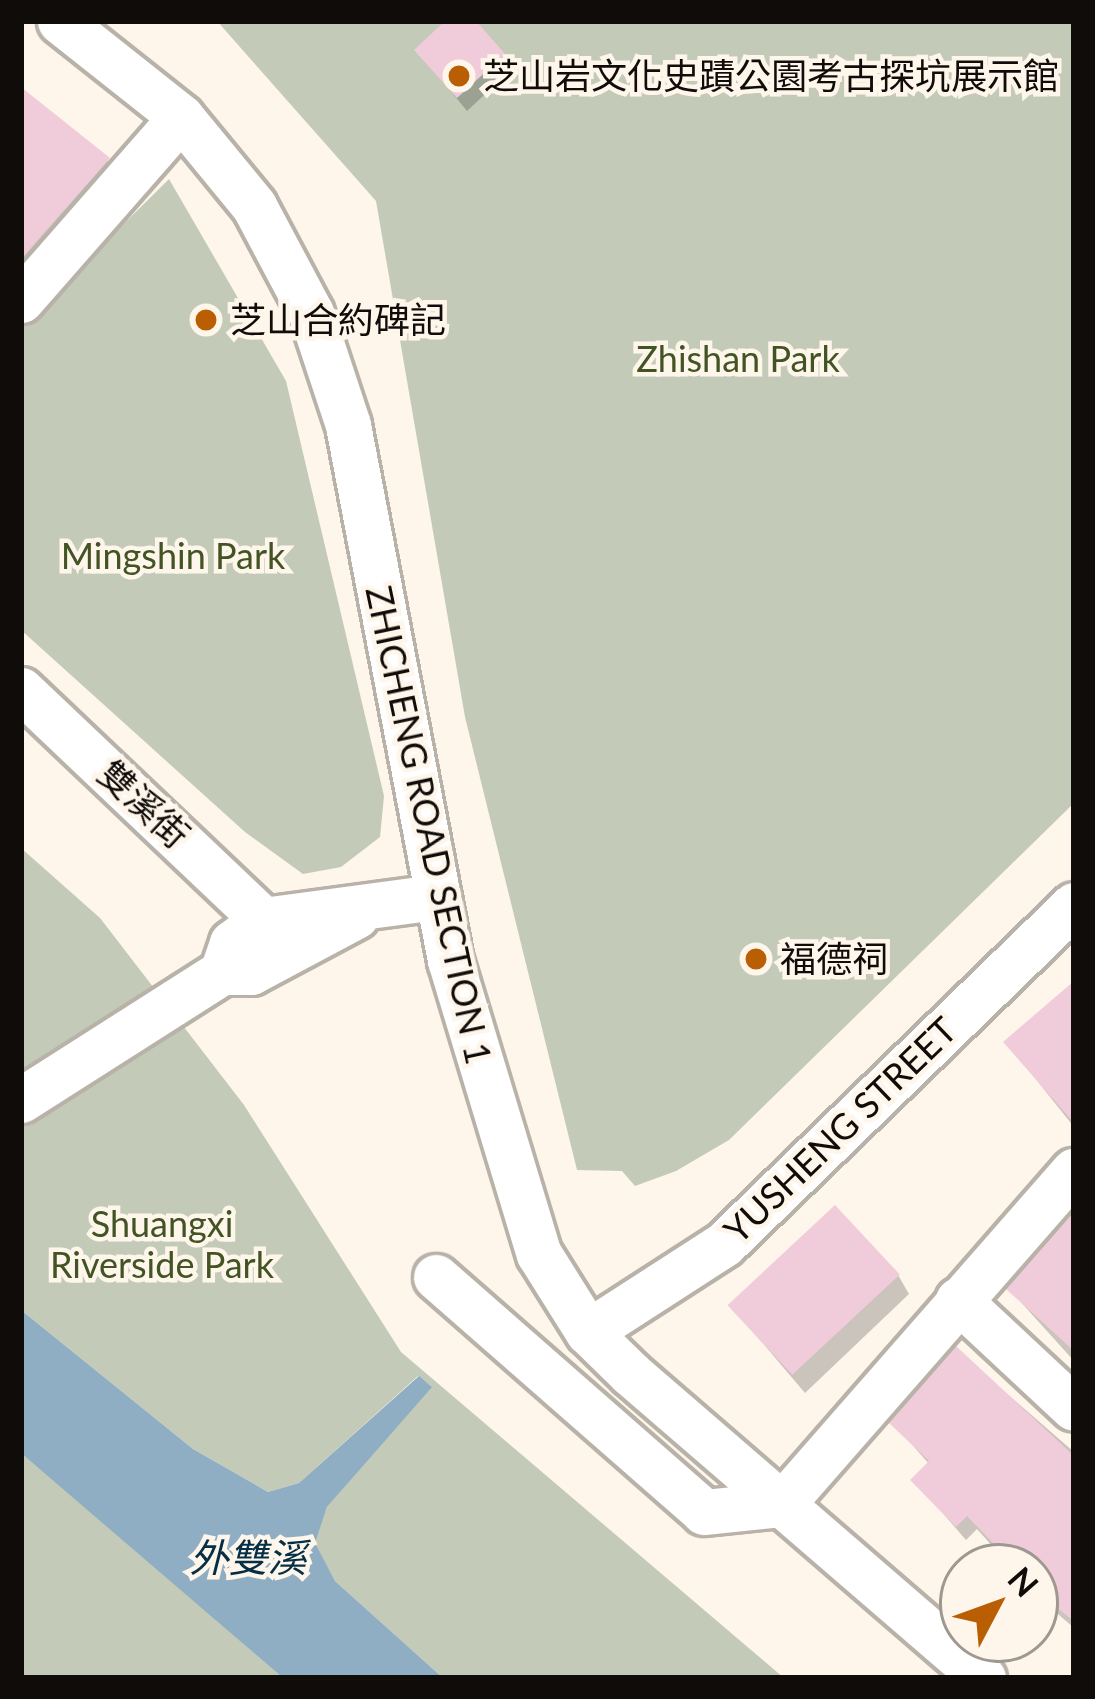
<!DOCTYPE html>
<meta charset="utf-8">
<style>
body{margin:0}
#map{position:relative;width:1095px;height:1699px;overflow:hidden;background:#fef5eb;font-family:Lato,"Noto Sans TC",sans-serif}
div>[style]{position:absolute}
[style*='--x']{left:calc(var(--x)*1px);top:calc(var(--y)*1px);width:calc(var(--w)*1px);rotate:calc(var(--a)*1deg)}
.green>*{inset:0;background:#c3cbb8}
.water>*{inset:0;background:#8faec3}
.shadow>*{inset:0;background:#0003}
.building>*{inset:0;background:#f0ccdb;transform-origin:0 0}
.roads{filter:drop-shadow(3px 0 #b9b2a8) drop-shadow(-3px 0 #b9b2a8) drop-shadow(0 3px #b9b2a8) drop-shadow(0 -3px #b9b2a8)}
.minor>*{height:45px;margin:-22.5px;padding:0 22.5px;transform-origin:22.5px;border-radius:22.5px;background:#fff}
.dots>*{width:33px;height:33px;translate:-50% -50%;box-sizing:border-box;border:6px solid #fef5eb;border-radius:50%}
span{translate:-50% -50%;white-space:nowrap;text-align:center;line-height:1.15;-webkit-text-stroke:9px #fef5eb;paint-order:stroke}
.poi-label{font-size:36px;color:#0f0c09}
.left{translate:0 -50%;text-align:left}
.park-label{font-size:36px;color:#435424}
.street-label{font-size:36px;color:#0f0c09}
.water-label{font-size:39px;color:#052f46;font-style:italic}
.frame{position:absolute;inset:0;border:24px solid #0f0c09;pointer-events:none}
.north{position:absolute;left:939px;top:1543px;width:120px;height:120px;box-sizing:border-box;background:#fef5eb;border:3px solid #9e9891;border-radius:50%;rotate:49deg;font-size:33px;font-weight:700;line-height:48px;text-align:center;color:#0f0c09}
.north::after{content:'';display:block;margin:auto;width:42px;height:54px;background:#ba5e04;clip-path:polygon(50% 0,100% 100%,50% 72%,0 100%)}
</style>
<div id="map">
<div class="green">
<i style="clip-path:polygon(217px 21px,1074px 21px,1074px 803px,729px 1140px,676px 1171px,635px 1186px,622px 1171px,577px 1170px,465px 717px,376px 201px)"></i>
<i style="clip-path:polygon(169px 179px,286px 381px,384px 796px,380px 837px,341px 867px,303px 874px,245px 832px,21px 630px,21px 326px)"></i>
<i style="clip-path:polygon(21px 848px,100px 918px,244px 1105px,401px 1352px,784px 1678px,443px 1678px,335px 1581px,314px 1543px,327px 1507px,431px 1386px,418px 1376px,299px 1483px,268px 1492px,193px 1449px,21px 1310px)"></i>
<i style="clip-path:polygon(21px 1453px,89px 1509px,283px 1678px,21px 1678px)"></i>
</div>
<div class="water">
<i style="clip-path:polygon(21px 1310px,193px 1449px,268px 1492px,299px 1483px,419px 1376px,432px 1387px,327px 1507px,315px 1543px,335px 1581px,443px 1678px,283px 1678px,21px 1453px)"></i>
</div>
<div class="shadow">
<i style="clip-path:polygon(450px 21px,472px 21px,511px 70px,467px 111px,417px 50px)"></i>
<i style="clip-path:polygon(21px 92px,107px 160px,127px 194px,21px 317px)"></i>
<i style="clip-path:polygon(1074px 985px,1074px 1127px,1007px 1043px)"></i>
<i style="clip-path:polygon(1074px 1216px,1074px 1361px,1010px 1290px)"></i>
<i style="clip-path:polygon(898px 1275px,909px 1294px,805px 1393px,732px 1307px)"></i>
<i style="clip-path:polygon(957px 1350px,1074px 1452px,1074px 1628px,1035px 1594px,1035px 1567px,1011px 1567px,977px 1529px,966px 1540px,914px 1480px,930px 1465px,893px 1423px)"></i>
</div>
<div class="building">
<i style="clip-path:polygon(445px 21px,476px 21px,505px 54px,457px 98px,414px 50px)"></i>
<i style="clip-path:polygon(21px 87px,110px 158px,21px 259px)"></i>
<i style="clip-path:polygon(1074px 981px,1074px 1123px,1003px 1042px)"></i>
<i style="left:835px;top:1205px;width:95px;height:147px;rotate:47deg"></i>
<i style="clip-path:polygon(1074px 1212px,1074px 1351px,1006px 1289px)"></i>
<i style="clip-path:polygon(956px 1346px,1074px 1456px,1074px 1621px,1035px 1591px,1035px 1567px,1016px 1567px,967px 1516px,956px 1527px,910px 1480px,929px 1461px,889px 1423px)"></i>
</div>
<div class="roads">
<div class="minor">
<i style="--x:60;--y:21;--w:154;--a:38.4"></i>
<i style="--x:181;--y:117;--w:115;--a:50.6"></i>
<i style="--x:254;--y:206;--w:121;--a:62"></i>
<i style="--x:311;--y:313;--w:118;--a:71.7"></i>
<i style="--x:348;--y:425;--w:545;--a:79.21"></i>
<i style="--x:450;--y:960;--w:307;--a:73.2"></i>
<i style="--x:539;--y:1254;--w:92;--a:57.9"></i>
<i style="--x:588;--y:1332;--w:60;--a:44.3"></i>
<i style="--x:631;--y:1374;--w:465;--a:40.8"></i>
<i style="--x:21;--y:300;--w:243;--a:-48.8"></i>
<i style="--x:21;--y:690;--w:334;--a:43.5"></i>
<i style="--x:222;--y:972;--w:31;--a:-71"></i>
<i style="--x:232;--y:943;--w:39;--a:-37"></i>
<i style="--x:263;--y:920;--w:175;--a:-7.6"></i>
<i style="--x:222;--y:972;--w:29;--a:0"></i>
<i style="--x:251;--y:972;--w:119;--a:-28.1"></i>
<i style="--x:21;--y:1100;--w:238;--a:-32.5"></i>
<i style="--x:436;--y:1277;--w:356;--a:41.2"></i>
<i style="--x:704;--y:1512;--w:78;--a:-5.9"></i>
<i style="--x:782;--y:1504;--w:443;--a:-48.8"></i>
<i style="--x:958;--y:1300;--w:158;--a:43"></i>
<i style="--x:588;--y:1332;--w:162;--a:-32.9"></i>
<i style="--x:724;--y:1244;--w:487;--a:-44.1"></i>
</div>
</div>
<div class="dots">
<i style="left:459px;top:76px;background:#ba5e04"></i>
<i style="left:206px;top:320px;background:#ba5e04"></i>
<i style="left:756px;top:959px;background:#ba5e04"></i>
</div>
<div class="poi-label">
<span class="left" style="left:483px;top:76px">芝山岩文化史蹟公園考古探坑展示館</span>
<span class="left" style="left:230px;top:320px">芝山合約碑記</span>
<span class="left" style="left:780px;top:959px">福德祠</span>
</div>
<div class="park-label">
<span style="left:738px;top:359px">Zhishan Park</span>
<span style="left:173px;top:556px">Mingshin Park</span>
<span style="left:162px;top:1244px">Shuangxi<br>Riverside Park</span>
</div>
<div class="street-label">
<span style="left:144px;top:804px;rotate:43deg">雙溪街</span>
<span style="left:429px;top:825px;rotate:78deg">ZHICHENG ROAD SECTION 1</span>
<span style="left:840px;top:1130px;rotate:-44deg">YUSHENG STREET</span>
</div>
<div class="water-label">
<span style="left:248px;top:1557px">外雙溪</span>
</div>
<div class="frame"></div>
<div class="north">N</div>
</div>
